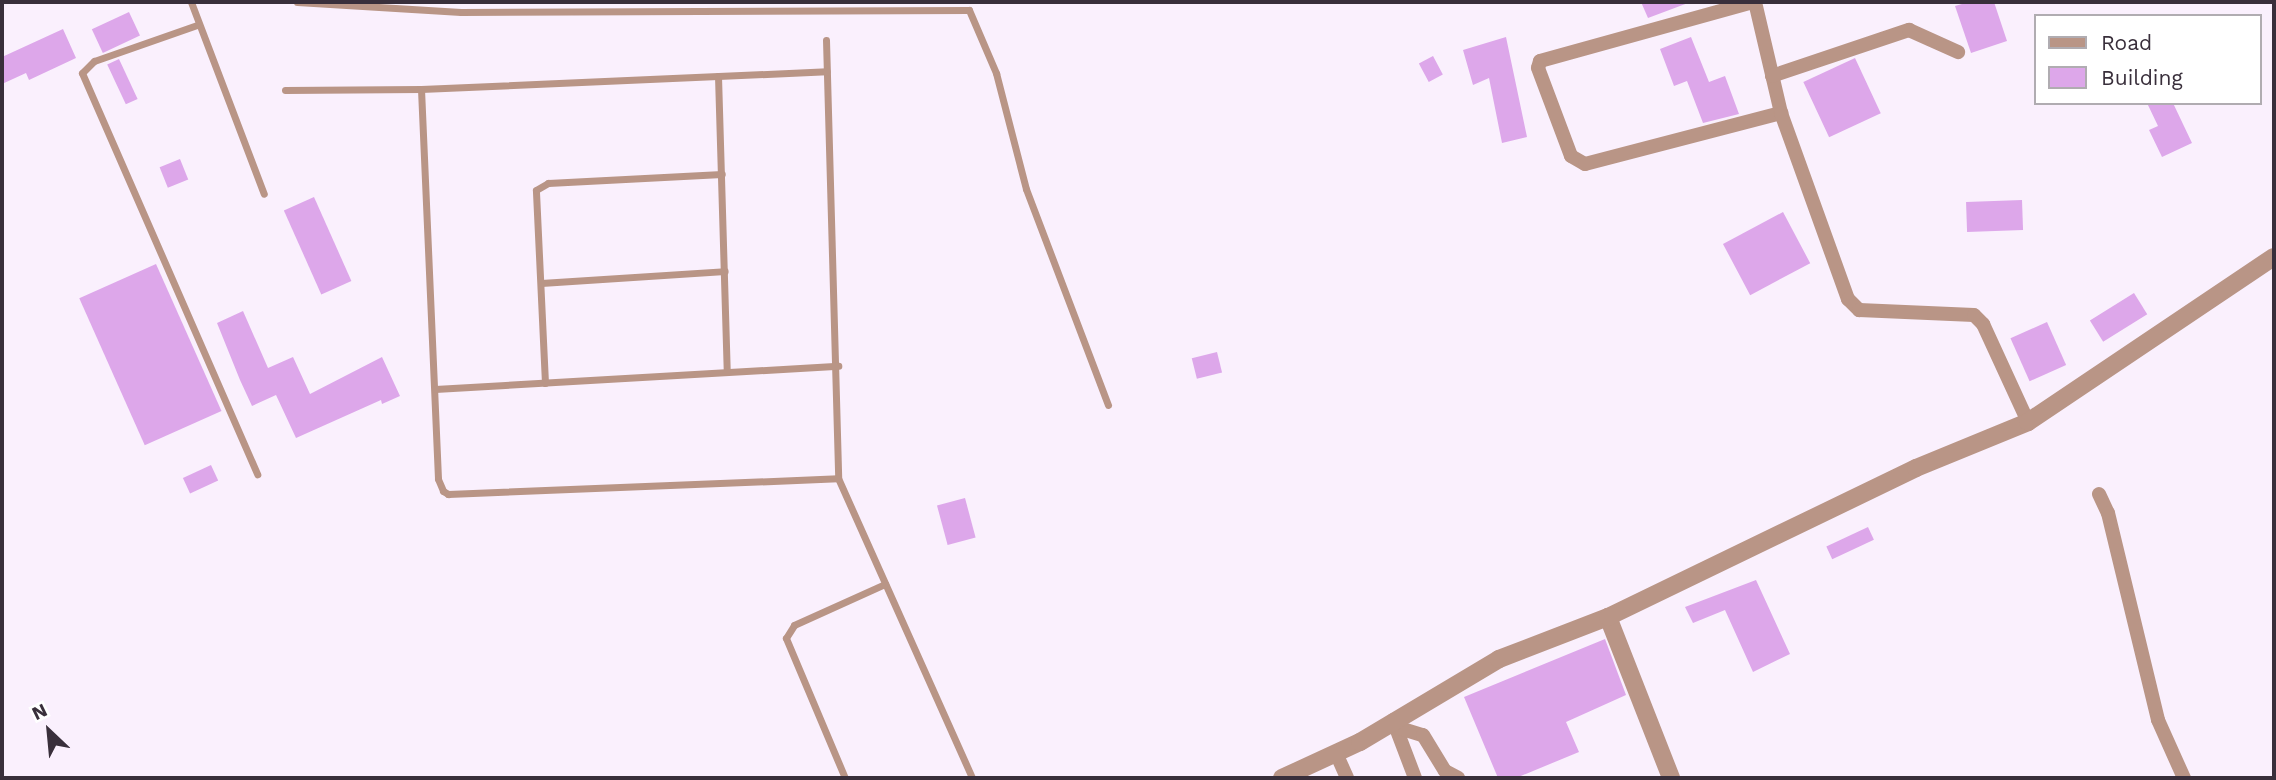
<!DOCTYPE html>
<style>
body{margin:0}
#map{position:relative;width:2276px;height:780px;overflow:hidden;background:#faf0fd;font-family:"Work Sans",sans-serif}
div>[style]{position:absolute}
[style*='--x']{left:calc(var(--x)*1px);top:calc(var(--y)*1px);width:calc(var(--w)*1px);rotate:calc(var(--a)*1deg)}
.building>*{inset:0;background:#dda7ea;transform-origin:0 0}
.service>*{height:7px;margin:-3.5px;padding:0 3.5px;transform-origin:3.5px;border-radius:3.5px;background:#b99586}
.minor>*{height:14px;margin:-7px;padding:0 7px;transform-origin:7px;border-radius:7px;background:#b99586}
.tertiary>*{height:18px;margin:-9px;padding:0 9px;transform-origin:9px;border-radius:9px;background:#b99586}
span{translate:-50% -50%;white-space:nowrap;text-align:center;line-height:1.15;-webkit-text-stroke:6px #fff;paint-order:stroke}
.frame{position:absolute;inset:0;border:4px solid #392f3b;pointer-events:none}
.legend{position:absolute;left:2034px;top:14px;width:228px;height:91px;box-sizing:border-box;background:#fff;border:2px solid #b0acb1;margin:0;padding:9px 12px;list-style:none;font-size:21px;color:#392f3b}
.legend li{display:flex;align-items:center;gap:14px;height:35px}
.legend b{width:35px;border:2px solid #b0acb1}
.north{position:absolute;left:14px;top:696px;width:70px;height:70px;-webkit-text-stroke:5px #fff;paint-order:stroke;rotate:334deg;font-size:19px;font-weight:700;line-height:28px;text-align:center;color:#392f3b}
.north::after{content:'';display:block;margin:auto;width:24px;height:32px;background:#392f3b;clip-path:polygon(50% 0,100% 100%,50% 72%,0 100%)}
</style>
<div id="map">
<div class="building">
<i style="clip-path:polygon(1641px 2px,1688px 2px,1688px 3px,1648px 18px)"></i>
<i style="clip-path:polygon(1969px 2px,1994px 2px,2007px 41px,1971px 53px,1955px 6px)"></i>
<i style="left:129px;top:12px;width:26px;height:41px;rotate:65deg"></i>
<i style="clip-path:polygon(63px 29px,76px 58px,29px 80px,26px 73px,2px 84px,2px 57px)"></i>
<i style="clip-path:polygon(1506px 37px,1527px 137px,1502px 143px,1489px 78px,1473px 85px,1463px 50px)"></i>
<i style="clip-path:polygon(1691px 37px,1709px 82px,1725px 76px,1739px 114px,1703px 123px,1687px 81px,1674px 86px,1660px 49px)"></i>
<i style="left:1433px;top:56px;width:21px;height:16px;rotate:62deg"></i>
<i style="left:1855px;top:58px;width:61px;height:57px;rotate:65deg"></i>
<i style="left:119px;top:59px;width:44px;height:13px;rotate:65deg"></i>
<i style="clip-path:polygon(2147px 103px,2173px 103px,2192px 143px,2162px 157px,2149px 130px,2158px 126px)"></i>
<i style="left:180px;top:159px;width:22px;height:22px;rotate:68deg"></i>
<i style="left:314px;top:197px;width:92px;height:33px;rotate:66deg"></i>
<i style="left:2022px;top:200px;width:30px;height:56px;rotate:88deg"></i>
<i style="left:1783px;top:212px;width:58px;height:68px;rotate:62deg"></i>
<i style="left:156px;top:264px;width:161px;height:84px;rotate:66deg"></i>
<i style="left:2134px;top:293px;width:25px;height:52px;rotate:58deg"></i>
<i style="clip-path:polygon(243px 311px,268px 368px,293px 357px,310px 394px,382px 357px,400px 396px,382px 404px,381px 400px,296px 438px,276px 395px,252px 406px,240px 380px,217px 323px)"></i>
<i style="left:2047px;top:322px;width:47px;height:40px;rotate:66deg"></i>
<i style="left:1217px;top:352px;width:21px;height:26px;rotate:76deg"></i>
<i style="left:211px;top:465px;width:17px;height:31px;rotate:65deg"></i>
<i style="left:965px;top:498px;width:41px;height:29px;rotate:75deg"></i>
<i style="left:1868px;top:527px;width:14px;height:46px;rotate:65deg"></i>
<i style="clip-path:polygon(1756px 580px,1790px 654px,1753px 672px,1725px 610px,1693px 623px,1685px 607px)"></i>
<i style="clip-path:polygon(1605px 639px,1626px 695px,1566px 722px,1579px 752px,1516px 778px,1498px 778px,1464px 697px)"></i>
</div>
<div class="service">
<i style="--x:191;--y:2;--w:205;--a:69.2"></i>
<i style="--x:297;--y:2;--w:164;--a:3.5"></i>
<i style="--x:461;--y:12;--w:508;--a:-0.23"></i>
<i style="--x:969;--y:10;--w:69;--a:66.8"></i>
<i style="--x:996;--y:73;--w:120;--a:75.5"></i>
<i style="--x:1026;--y:189;--w:231;--a:69.2"></i>
<i style="--x:197;--y:25;--w:109;--a:160.7"></i>
<i style="--x:94;--y:61;--w:17;--a:135"></i>
<i style="--x:82;--y:73;--w:438;--a:66.4"></i>
<i style="--x:826;--y:40;--w:438;--a:88.4"></i>
<i style="--x:838;--y:478;--w:329;--a:65.9"></i>
<i style="--x:718;--y:76;--w:295;--a:88.3"></i>
<i style="--x:421;--y:89;--w:390;--a:87.5"></i>
<i style="--x:438;--y:479;--w:13;--a:67"></i>
<i style="--x:443;--y:491;--w:6;--a:31"></i>
<i style="--x:448;--y:494;--w:390;--a:-2.3"></i>
<i style="--x:285;--y:90;--w:136;--a:-0.4"></i>
<i style="--x:421;--y:89;--w:406;--a:-2.5"></i>
<i style="--x:541;--y:283;--w:184;--a:-3.7"></i>
<i style="--x:545;--y:383;--w:193;--a:-92.7"></i>
<i style="--x:536;--y:190;--w:14;--a:-30"></i>
<i style="--x:548;--y:183;--w:174;--a:-3"></i>
<i style="--x:435;--y:389;--w:404;--a:-3.3"></i>
<i style="--x:845;--y:778;--w:152;--a:-112.9"></i>
<i style="--x:786;--y:638;--w:15;--a:-58"></i>
<i style="--x:794;--y:625;--w:100;--a:-24.3"></i>
</div>
<div class="minor">
<i style="--x:1753;--y:2;--w:221;--a:164.5"></i>
<i style="--x:1540;--y:61;--w:7;--a:106"></i>
<i style="--x:1538;--y:68;--w:94;--a:69.4"></i>
<i style="--x:1571;--y:156;--w:16;--a:30"></i>
<i style="--x:1585;--y:164;--w:203;--a:-14.6"></i>
<i style="--x:1755;--y:2;--w:114;--a:76.8"></i>
<i style="--x:1781;--y:113;--w:198;--a:70.2"></i>
<i style="--x:1848;--y:299;--w:16;--a:45"></i>
<i style="--x:1859;--y:310;--w:115;--a:2.5"></i>
<i style="--x:1974;--y:315;--w:13;--a:45"></i>
<i style="--x:1983;--y:324;--w:108;--a:65.3"></i>
<i style="--x:1772;--y:76;--w:145;--a:-18.6"></i>
<i style="--x:1909;--y:30;--w:54;--a:24.2"></i>
<i style="--x:2099;--y:494;--w:21;--a:65"></i>
<i style="--x:2108;--y:513;--w:213;--a:76.4"></i>
<i style="--x:2158;--y:720;--w:64;--a:65.9"></i>
<i style="--x:1393;--y:720;--w:62;--a:69.2"></i>
<i style="--x:1396;--y:727;--w:28;--a:17"></i>
<i style="--x:1423;--y:735;--w:42;--a:58.6"></i>
<i style="--x:1445;--y:771;--w:15;--a:28"></i>
<i style="--x:1336;--y:753;--w:27;--a:66"></i>
</div>
<div class="tertiary">
<i style="--x:1608;--y:617;--w:173;--a:68.6"></i>
<i style="--x:1282;--y:778;--w:86;--a:-24.8"></i>
<i style="--x:1360;--y:742;--w:162;--a:-30.8"></i>
<i style="--x:1499;--y:659;--w:117;--a:-21.1"></i>
<i style="--x:1608;--y:617;--w:342;--a:-25.8"></i>
<i style="--x:1916;--y:468;--w:121;--a:-22.3"></i>
<i style="--x:2028;--y:422;--w:296;--a:-33.9"></i>
</div>
<div class="frame"></div>
<ul class="legend">
<li><b style="height:9px;background:#b99586"></b>Road</li>
<li><b style="height:19px;background:#dda7ea"></b>Building</li>
</ul>
<div class="north">N</div>
</div>
